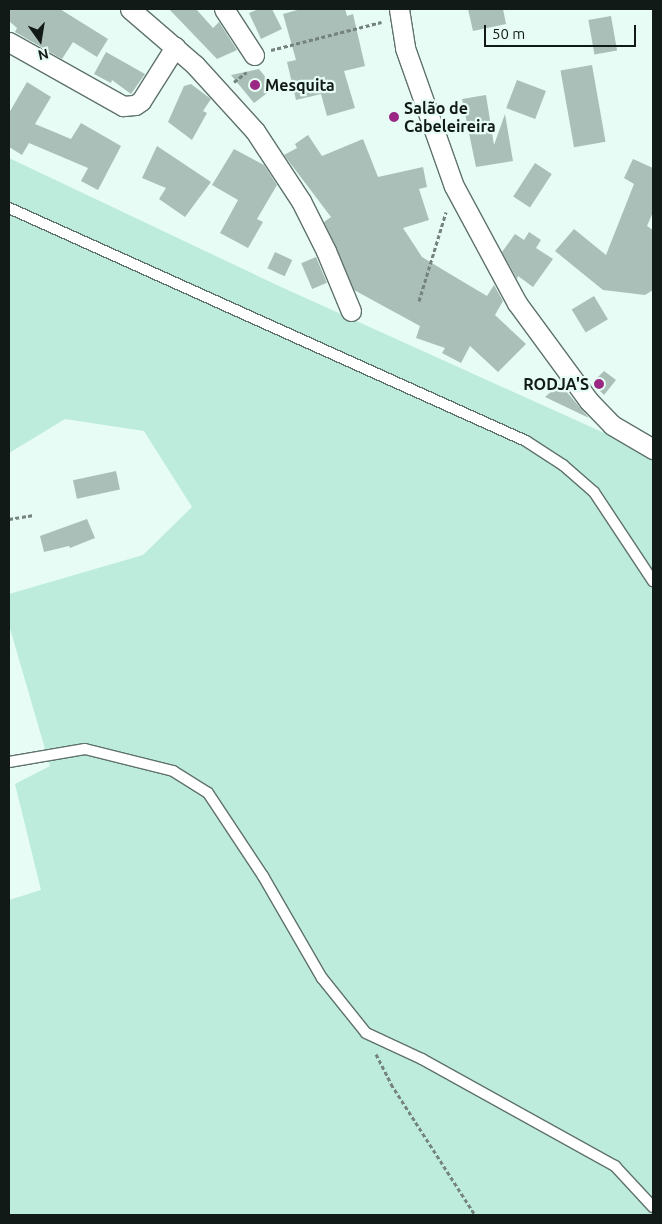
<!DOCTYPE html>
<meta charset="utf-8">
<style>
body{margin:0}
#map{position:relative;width:662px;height:1224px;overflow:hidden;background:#e6fcf4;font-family:Ubuntu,sans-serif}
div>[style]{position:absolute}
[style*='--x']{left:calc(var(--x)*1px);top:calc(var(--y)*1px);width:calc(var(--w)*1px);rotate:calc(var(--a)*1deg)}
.green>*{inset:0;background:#bdecdc}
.building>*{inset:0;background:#aabfb7;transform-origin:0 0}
.path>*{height:3px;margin-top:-1.5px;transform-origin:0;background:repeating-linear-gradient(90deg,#74837d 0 4px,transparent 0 6.5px)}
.roads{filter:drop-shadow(1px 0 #5f726b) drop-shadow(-1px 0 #5f726b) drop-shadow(0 1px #5f726b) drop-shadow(0 -1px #5f726b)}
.service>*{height:10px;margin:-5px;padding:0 5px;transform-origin:5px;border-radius:5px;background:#fff}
.minor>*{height:19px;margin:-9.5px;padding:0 9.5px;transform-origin:9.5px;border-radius:9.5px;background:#fff}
.dots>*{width:14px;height:14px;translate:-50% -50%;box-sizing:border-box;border:2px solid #e6fcf4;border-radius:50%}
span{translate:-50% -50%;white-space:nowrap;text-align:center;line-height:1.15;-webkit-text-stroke:4.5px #e6fcf4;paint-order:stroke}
.poi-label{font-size:16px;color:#121a17;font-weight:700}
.left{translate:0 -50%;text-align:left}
.right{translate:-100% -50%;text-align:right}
.frame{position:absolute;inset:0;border:10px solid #121a17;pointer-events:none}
.north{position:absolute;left:15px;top:15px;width:50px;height:50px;-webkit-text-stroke:4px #e6fcf4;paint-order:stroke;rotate:167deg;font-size:14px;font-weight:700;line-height:20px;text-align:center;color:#121a17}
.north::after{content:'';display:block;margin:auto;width:18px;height:22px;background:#121a17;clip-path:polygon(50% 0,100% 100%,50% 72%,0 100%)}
.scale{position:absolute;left:484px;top:25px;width:152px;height:22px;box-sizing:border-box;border:2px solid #121a17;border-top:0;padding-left:6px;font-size:15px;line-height:18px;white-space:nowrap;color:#121a17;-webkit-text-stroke:4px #e6fcf4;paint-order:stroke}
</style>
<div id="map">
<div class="green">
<i style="clip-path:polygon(9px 158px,279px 286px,653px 455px,653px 1215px,9px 1215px,9px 900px,41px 890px,15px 784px,50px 766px,9px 625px,9px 594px,143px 555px,192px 507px,144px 431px,65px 419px,9px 453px)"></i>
</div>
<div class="building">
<i style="clip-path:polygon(9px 9px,60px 9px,108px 39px,97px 57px,73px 42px,62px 59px,15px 32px,17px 28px,9px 21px)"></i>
<i style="clip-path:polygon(169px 9px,196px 9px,213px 28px,219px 22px,237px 50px,217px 59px)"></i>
<i style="clip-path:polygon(259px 9px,272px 9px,282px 29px,261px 39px,249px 13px)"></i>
<i style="clip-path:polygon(301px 9px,345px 9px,347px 16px,353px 14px,365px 66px,344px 71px,355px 108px,327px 116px,321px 94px,296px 100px,287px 62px,296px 60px,283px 14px)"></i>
<i style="clip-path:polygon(468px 9px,503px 9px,506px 24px,473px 31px)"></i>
<i style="left:611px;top:16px;width:35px;height:23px;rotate:80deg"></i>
<i style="clip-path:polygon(106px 52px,145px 74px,131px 94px,112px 80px,111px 83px,94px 74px)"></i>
<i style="left:592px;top:65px;width:78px;height:32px;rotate:80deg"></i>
<i style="clip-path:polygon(259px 69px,274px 88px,254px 103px,231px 75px)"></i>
<i style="left:517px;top:80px;width:31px;height:30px;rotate:21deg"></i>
<i style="clip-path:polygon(27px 82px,51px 97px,35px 124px,71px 139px,81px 123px,121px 146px,98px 190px,81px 181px,88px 168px,29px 143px,22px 155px,9px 147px,9px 113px)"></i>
<i style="clip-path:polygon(191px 84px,211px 99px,203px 111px,207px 113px,192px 140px,168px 122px,184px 86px)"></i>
<i style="clip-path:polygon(486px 95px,494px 145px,505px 114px,513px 161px,476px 167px,462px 99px)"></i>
<i style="clip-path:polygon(308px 135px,322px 156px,363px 139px,378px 177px,423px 167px,427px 187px,419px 189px,429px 220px,403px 228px,422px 257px,450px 274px,487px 296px,494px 285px,503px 301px,495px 315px,526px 344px,498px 372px,470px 346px,461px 363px,442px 353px,445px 348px,416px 338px,420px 326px,354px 290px,324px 222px,331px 217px,284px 155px,297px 148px,295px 144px)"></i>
<i style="clip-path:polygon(157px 146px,211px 182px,185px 217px,159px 199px,166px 188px,142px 178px)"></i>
<i style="clip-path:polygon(234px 149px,264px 165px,277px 185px,257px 219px,263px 222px,248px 248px,220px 233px,238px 200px,212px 185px)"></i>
<i style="clip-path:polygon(633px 159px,653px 168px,653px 212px,647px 226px,653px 230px,653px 290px,645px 295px,603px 290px,555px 251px,574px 229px,606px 255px,634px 184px,624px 178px)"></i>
<i style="left:535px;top:163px;width:20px;height:40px;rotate:33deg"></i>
<i style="clip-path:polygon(529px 232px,541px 240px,536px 248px,553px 259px,533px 287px,518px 276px,517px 279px,502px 252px,515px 234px,524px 240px)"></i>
<i style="left:275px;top:252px;width:19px;height:18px;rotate:25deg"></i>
<i style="left:316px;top:257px;width:28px;height:16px;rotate:67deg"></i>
<i style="left:594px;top:296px;width:27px;height:26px;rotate:59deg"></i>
<i style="clip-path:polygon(604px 371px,616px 380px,604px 395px,592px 383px)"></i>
<i style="clip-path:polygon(560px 384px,589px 418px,545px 397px)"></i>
<i style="left:116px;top:471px;width:19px;height:44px;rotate:78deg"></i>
<i style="clip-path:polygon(87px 519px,95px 538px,70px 548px,69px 546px,44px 552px,40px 536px)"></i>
</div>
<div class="path">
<i style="--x:271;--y:50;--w:114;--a:-14.2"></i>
<i style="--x:234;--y:82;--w:16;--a:-38"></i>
<i style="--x:419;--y:301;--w:93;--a:-73.1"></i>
<i style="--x:9;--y:519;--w:25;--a:-9"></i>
<i style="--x:376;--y:1054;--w:34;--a:63"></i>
<i style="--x:391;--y:1084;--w:156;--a:57.3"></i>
</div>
<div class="roads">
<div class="service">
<i style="--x:9;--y:208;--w:567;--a:24.26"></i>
<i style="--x:526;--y:441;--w:44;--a:33"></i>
<i style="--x:563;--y:465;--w:41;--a:41.1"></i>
<i style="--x:594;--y:492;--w:107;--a:56.5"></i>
<i style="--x:9;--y:762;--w:77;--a:-9.7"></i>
<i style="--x:85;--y:749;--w:91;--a:14"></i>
<i style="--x:173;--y:771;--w:41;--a:32.2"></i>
<i style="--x:208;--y:793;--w:100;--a:56.5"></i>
<i style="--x:263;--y:876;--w:118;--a:60"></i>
<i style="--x:322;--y:978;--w:70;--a:51.3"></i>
<i style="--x:366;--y:1033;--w:62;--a:24.9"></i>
<i style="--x:422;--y:1059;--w:221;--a:29"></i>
<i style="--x:615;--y:1166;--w:56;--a:47.2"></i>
</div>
<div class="minor">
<i style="--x:130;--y:9;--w:86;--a:40.7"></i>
<i style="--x:195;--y:65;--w:89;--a:47.7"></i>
<i style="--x:255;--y:131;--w:84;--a:56.7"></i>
<i style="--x:301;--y:201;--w:56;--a:63.4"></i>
<i style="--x:326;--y:251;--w:65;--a:67.4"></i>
<i style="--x:224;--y:9;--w:55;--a:56.9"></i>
<i style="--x:399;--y:9;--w:39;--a:81"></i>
<i style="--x:405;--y:48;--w:146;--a:70.5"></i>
<i style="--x:454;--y:186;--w:133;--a:61.7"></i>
<i style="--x:517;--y:303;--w:122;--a:53.7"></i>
<i style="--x:589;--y:401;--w:33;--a:46"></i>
<i style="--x:612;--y:425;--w:48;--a:30.3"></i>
<i style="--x:9;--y:42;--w:131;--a:29.3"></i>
<i style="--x:123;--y:106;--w:12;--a:-5"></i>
<i style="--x:135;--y:105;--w:7;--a:-34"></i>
<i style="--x:141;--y:101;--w:64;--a:-57.8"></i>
</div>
</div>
<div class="dots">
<i style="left:255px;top:85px;background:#9a2784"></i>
<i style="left:394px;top:117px;background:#9a2784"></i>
<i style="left:599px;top:384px;background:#9a2784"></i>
</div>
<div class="poi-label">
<span class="left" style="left:265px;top:85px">Mesquita</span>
<span class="left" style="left:404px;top:117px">Salão de<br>Cabeleireira</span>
<span class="right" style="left:589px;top:384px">RODJA'S</span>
</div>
<div class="frame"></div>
<div class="north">N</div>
<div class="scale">50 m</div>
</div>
